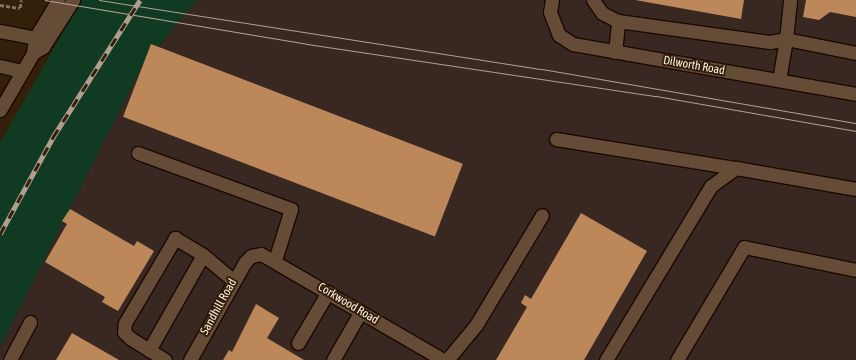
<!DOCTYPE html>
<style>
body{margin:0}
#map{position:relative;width:856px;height:360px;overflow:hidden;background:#341f0a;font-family:"Asap Condensed",sans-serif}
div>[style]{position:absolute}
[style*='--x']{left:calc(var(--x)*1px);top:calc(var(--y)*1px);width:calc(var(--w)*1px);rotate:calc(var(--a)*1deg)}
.industrial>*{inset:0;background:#392722}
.green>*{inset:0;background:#113a22}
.building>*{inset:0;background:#bc8859;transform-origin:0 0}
.path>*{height:2.5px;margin-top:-1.25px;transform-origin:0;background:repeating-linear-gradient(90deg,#857261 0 4px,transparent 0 6px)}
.roads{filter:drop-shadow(1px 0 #1b0800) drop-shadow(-1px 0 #1b0800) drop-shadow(0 1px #1b0800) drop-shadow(0 -1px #1b0800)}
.minor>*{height:13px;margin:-6.5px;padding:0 6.5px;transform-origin:6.5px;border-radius:6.5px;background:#654c37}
.tram>*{height:1px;margin:-0.5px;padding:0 0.5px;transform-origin:0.5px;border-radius:0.5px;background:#b09f8f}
.rail>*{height:4.5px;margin-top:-2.25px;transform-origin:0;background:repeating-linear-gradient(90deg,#341f0a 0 9px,#b09f8f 0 18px);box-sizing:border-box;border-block:1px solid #b09f8f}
span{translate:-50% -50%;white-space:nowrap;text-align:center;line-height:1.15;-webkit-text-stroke:4px #341f0a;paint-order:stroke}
.street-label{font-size:12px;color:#fdeee2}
</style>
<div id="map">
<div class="industrial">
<i style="clip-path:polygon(197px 0,856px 0,856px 360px,0 360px,0 347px,142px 66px)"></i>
</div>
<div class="green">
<i style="clip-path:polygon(81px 0,197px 0,142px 66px,0 347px,0 143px)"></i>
</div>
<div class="building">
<i style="clip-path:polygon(635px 0,744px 0,741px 19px)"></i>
<i style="clip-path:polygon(806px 0,856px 0,856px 17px,830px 12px,819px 20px,803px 17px)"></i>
<i style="left:151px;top:44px;width:334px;height:78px;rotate:21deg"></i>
<i style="clip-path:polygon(70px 209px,134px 246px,137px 241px,154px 251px,118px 311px,102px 302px,105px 297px,45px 262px,67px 224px,62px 221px)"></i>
<i style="clip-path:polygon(581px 213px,647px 251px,584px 360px,496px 360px,527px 307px,521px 303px,525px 295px,531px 299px)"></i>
<i style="clip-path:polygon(256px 304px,279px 318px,267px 338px,304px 360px,223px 360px,229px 350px,232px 352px)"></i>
<i style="clip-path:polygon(72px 333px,119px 360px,56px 360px)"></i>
</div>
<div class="path">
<i style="--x:0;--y:5;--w:20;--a:9"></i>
<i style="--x:20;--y:8;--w:8;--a:-83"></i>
</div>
<div class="roads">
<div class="minor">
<i style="--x:552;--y:0;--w:12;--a:99"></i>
<i style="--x:550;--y:12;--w:25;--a:69"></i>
<i style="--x:559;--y:35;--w:17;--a:33"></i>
<i style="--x:573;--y:44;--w:287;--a:10"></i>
<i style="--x:593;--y:0;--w:16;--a:55"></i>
<i style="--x:602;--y:13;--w:18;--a:27"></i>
<i style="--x:618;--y:21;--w:153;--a:7.9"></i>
<i style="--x:770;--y:42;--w:16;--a:-11"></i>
<i style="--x:786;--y:39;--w:39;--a:-84"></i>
<i style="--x:0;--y:31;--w:36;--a:11"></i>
<i style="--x:615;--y:52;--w:31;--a:-84"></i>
<i style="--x:33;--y:53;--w:12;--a:-31"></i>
<i style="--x:43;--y:47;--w:56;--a:-57.4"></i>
<i style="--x:0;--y:66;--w:23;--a:13"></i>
<i style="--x:779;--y:80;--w:42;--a:-80.3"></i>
<i style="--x:786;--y:39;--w:71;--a:11.3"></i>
<i style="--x:0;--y:110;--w:66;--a:-59.9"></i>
<i style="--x:33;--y:53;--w:15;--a:-82"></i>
<i style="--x:35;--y:38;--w:44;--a:-58.8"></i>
<i style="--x:556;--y:139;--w:182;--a:9.2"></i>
<i style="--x:138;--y:153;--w:163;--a:20.1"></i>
<i style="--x:291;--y:209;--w:53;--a:107.4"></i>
<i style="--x:298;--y:343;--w:59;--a:-59.5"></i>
<i style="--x:149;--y:350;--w:109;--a:-60.4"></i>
<i style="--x:10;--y:360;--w:43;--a:-62.2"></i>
<i style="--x:165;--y:360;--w:41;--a:-147.8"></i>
<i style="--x:130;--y:338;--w:8;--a:-135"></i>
<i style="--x:124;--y:332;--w:9;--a:-84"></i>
<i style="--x:125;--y:323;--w:99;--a:-59.5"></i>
<i style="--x:175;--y:238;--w:33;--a:31"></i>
<i style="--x:203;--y:255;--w:40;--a:40"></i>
<i style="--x:190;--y:360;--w:112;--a:-60.7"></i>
<i style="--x:245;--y:262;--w:8;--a:-45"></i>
<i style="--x:251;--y:256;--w:10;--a:-11"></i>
<i style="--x:261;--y:254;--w:211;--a:30.2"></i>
<i style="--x:333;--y:360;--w:56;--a:-60.3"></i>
<i style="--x:447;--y:360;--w:45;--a:-50.4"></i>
<i style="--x:476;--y:325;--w:128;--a:-59"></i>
<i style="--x:606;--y:360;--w:203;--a:-58.9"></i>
<i style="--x:711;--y:186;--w:31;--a:-36"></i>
<i style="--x:736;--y:168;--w:122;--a:9.9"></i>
<i style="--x:677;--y:360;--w:131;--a:-59.3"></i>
<i style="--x:744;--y:247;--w:114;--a:11.6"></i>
</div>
</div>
<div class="tram">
<i style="--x:45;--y:0;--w:266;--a:9.5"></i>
<i style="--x:307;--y:44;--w:353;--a:8.5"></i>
<i style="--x:656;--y:96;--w:203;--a:9.9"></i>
<i style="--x:99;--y:0;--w:448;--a:8.9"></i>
<i style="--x:542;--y:69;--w:319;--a:9.8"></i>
</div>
<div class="rail">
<i style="--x:0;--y:234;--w:111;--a:-61.3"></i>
<i style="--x:53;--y:137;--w:162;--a:-57.6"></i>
</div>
<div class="street-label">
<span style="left:694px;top:66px;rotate:10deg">Dilworth Road</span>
<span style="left:348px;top:304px;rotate:31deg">Corkwood Road</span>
<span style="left:219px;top:307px;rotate:-61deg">Sandhill Road</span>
</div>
</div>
